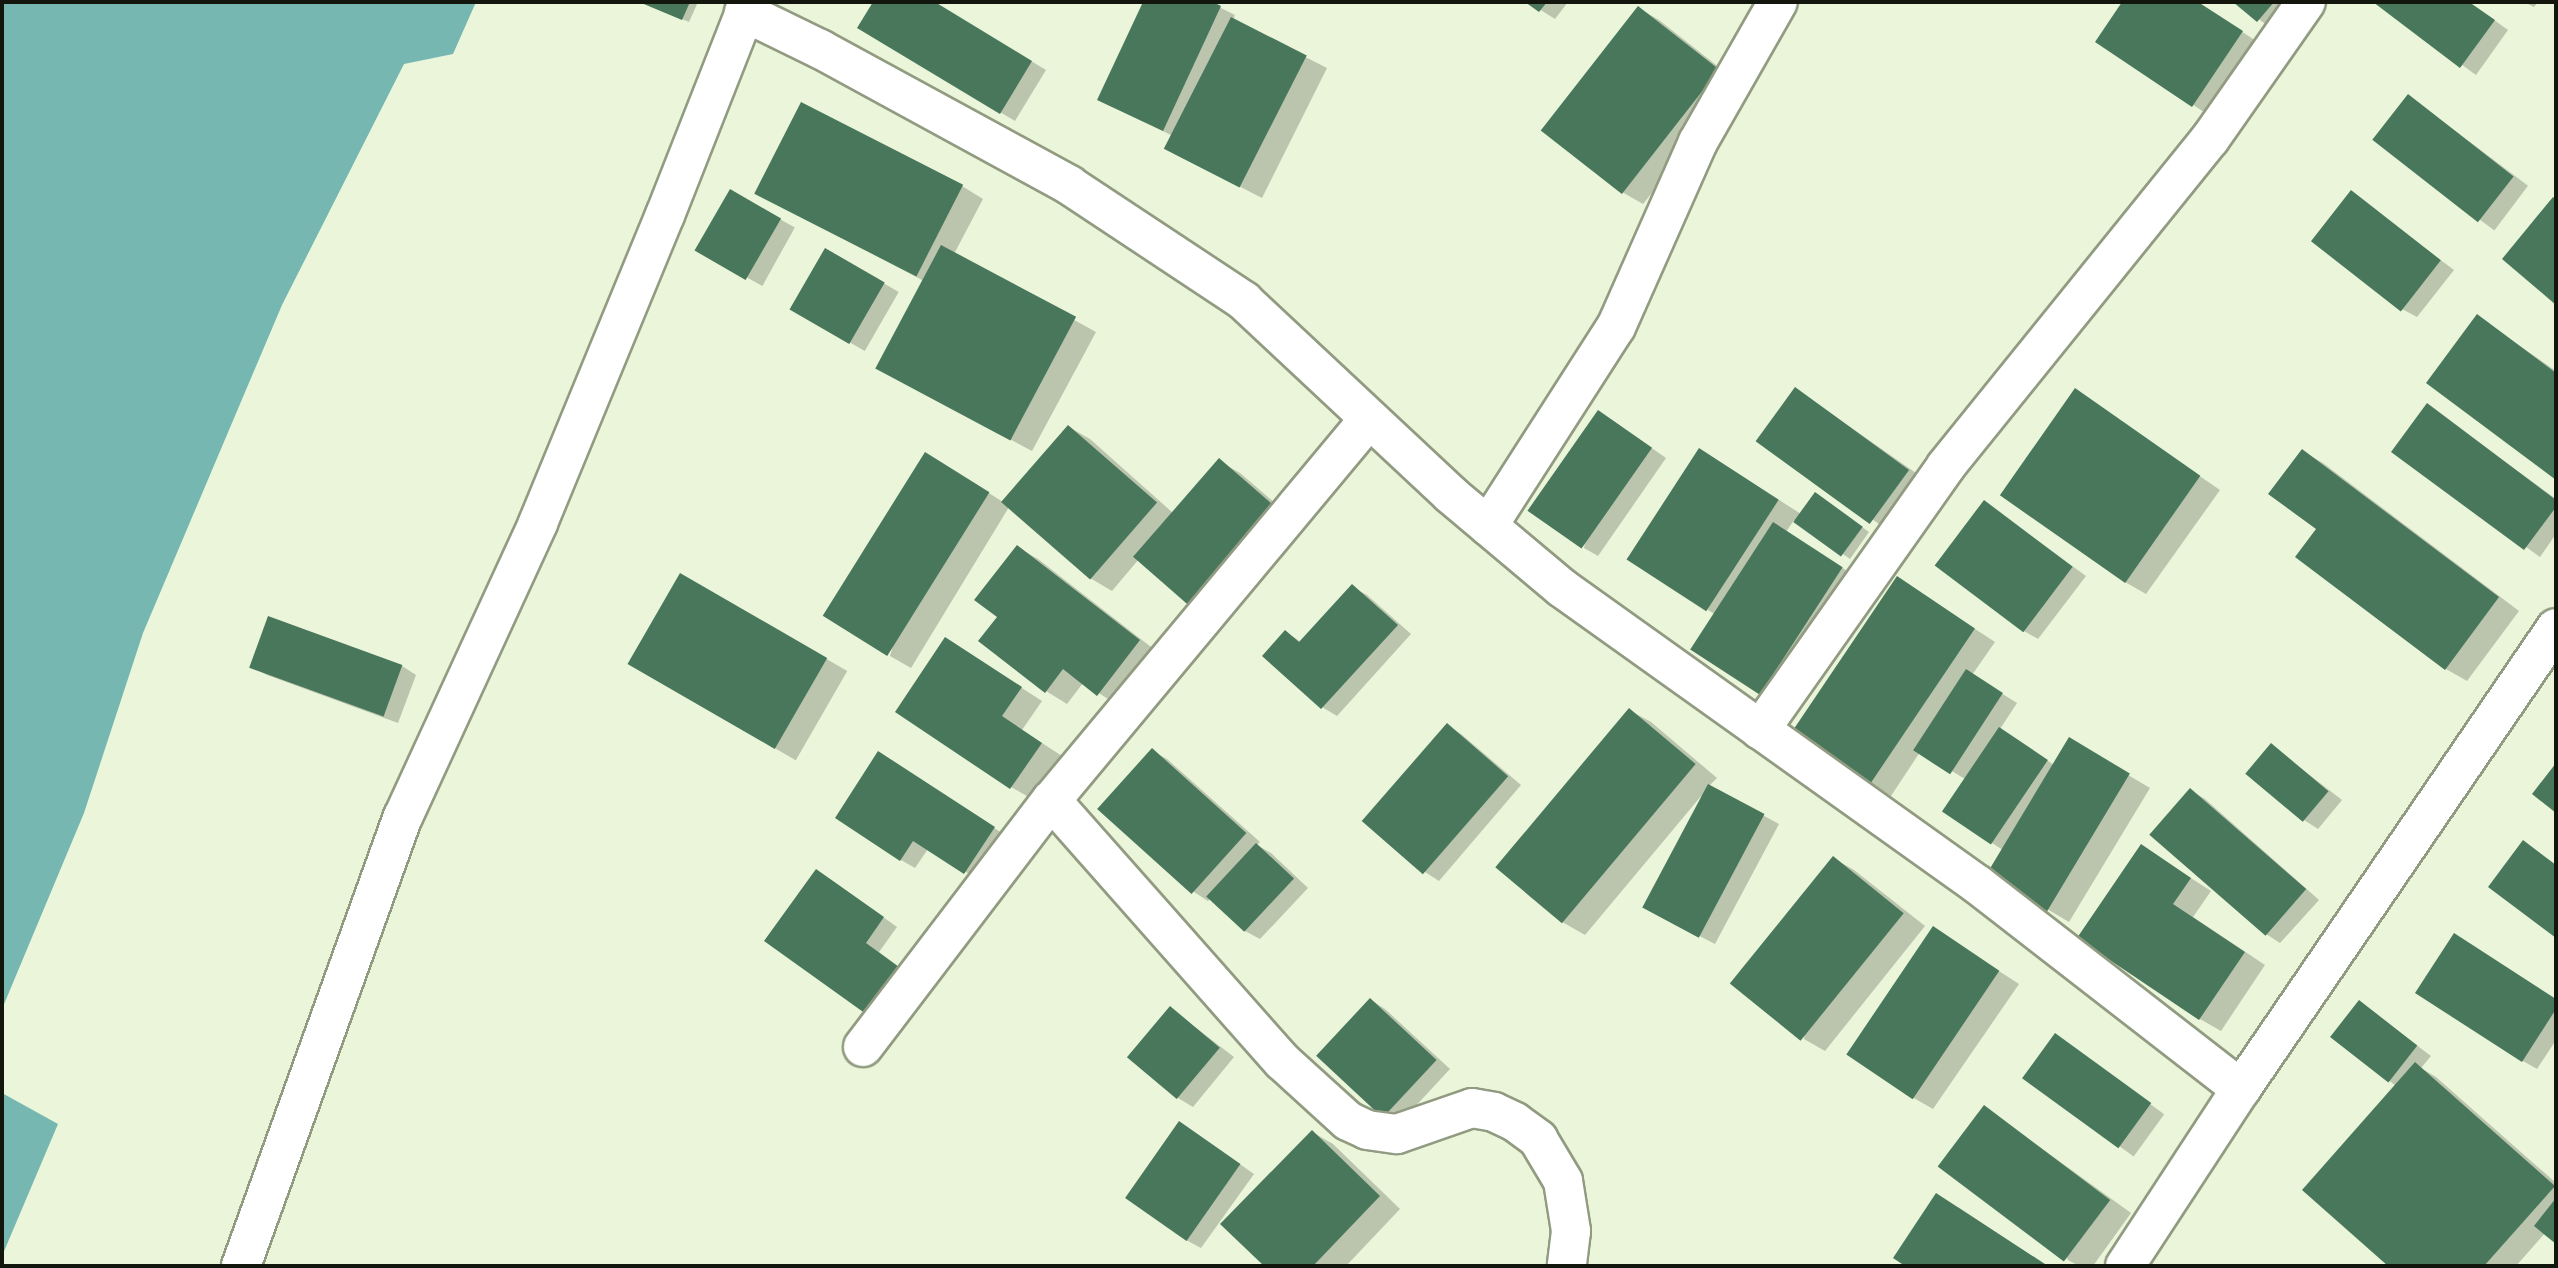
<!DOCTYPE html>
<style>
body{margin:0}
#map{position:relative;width:2558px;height:1268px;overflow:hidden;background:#eaf5d9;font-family:Merriweather,serif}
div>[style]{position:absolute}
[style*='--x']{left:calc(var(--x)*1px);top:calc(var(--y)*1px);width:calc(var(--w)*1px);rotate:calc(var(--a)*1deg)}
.water>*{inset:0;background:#76b7b2}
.shadow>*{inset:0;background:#0003;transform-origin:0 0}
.building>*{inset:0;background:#49775c;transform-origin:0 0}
.roads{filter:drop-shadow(2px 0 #919b81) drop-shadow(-2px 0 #919b81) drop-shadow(0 2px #919b81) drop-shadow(0 -2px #919b81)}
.minor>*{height:38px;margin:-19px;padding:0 19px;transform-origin:19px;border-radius:19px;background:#fff}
.highway>*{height:38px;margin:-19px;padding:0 19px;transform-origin:19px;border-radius:19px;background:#fff}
span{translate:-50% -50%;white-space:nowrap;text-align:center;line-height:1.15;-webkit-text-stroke:7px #eaf5d9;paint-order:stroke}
.frame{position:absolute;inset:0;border:4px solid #12160c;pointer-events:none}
</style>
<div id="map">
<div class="water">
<i style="clip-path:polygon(2px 2px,476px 2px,453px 54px,404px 64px,282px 305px,143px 633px,84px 813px,2px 1009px)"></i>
<i style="clip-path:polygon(2px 1093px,58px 1124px,2px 1256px)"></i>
</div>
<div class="shadow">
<i style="clip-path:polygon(640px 2px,698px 2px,689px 22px)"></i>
<i style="clip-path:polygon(875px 2px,932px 2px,1046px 70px,1015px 121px,859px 28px)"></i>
<i style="clip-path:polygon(1145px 2px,1209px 2px,1235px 15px,1233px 20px,1327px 68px,1262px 198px,1188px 160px,1173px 136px,1099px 100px)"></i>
<i style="clip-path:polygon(1528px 2px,1568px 2px,1555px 19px)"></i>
<i style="clip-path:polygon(2124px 2px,2197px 2px,2256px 41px,2207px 114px,2097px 42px)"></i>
<i style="clip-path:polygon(2236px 2px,2296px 2px,2272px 29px)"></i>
<i style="clip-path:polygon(2375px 2px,2469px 2px,2508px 30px,2476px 75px)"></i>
<i style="clip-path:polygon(2524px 2px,2538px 2px,2534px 7px)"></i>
<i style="clip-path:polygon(1638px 8px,1659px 20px,1739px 83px,1643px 204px,1622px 192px)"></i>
<i style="left:2409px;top:96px;width:149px;height:56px;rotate:37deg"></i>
<i style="clip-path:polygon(962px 186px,983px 199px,954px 254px,1096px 332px,1032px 451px,898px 379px,924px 281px,777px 204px)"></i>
<i style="left:731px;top:192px;width:73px;height:67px;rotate:29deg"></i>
<i style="clip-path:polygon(2351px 193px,2454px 270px,2417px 317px,2402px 309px)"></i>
<i style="clip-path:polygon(2554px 199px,2556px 201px,2556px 302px,2504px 259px)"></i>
<i style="left:826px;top:250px;width:84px;height:68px;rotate:30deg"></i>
<i style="clip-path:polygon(2478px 317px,2556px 371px,2556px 477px,2429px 383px)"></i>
<i style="left:1796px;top:389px;width:156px;height:63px;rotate:35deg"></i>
<i style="clip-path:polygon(2076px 391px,2220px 490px,2146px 594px,2125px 582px)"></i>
<i style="clip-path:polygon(2428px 406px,2556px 499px,2556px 534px,2540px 557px,2394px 452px)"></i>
<i style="clip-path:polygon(1613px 421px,1666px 458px,1598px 556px,1584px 548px)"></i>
<i style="clip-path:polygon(1069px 427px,1090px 439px,1173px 513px,1219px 461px,1240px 473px,1303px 527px,1139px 559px,1112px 591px,1090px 578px,1009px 507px,911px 668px,890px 656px,946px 466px,1003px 502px)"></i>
<i style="clip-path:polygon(2302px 451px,2323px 463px,2519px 611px,2467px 681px,2446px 669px)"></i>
<i style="clip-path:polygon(1720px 462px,1801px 514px,1822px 498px,1869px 532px,1850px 559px,1794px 520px,1786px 532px,1863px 581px,1762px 694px,1693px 650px,1716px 615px,1708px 610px)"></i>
<i style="clip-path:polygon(1985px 502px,2086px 576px,2038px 639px,2024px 631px)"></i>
<i style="clip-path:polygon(1017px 547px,1038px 559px,1160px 654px,1119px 706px,1083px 683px,1067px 704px,1046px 691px,999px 617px)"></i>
<i style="left:681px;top:575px;width:192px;height:103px;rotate:30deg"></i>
<i style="clip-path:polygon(1897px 578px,1995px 642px,1972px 675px,2017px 703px,2000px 729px,2054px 765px,2069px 740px,2150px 788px,2069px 922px,1988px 874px,2003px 850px,1992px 843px,1965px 779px,1920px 752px,1891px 796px,1870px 784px)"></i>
<i style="clip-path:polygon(1352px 587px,1367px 595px,1411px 634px,1337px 716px,1322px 707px,1286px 632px,1301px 642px)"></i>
<i style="clip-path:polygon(269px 619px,402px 666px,416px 675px,398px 723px,267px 675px,252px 667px)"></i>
<i style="clip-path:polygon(946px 639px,1042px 701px,1022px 730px,1062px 756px,1032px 799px,1011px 787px)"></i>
<i style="clip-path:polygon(1629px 710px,1651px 722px,1717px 778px,1709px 786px,1779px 824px,1715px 944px,1659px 915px,1702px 795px,1585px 935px,1564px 923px,1498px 867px)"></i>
<i style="clip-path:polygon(1447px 726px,1461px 734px,1521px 785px,1439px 881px,1425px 872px)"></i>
<i style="clip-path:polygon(2272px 746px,2342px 800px,2318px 829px,2304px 820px)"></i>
<i style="clip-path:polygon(1152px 751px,1167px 759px,1260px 842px,1257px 845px,1271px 853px,1308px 888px,1260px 939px,1245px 931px,1211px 898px,1208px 901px,1194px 892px)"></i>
<i style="clip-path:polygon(893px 762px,1008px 837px,979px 880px,928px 849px,915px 868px,901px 860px)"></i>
<i style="clip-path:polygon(2191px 791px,2205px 799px,2319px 900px,2280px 943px,2266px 934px)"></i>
<i style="clip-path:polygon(2141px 846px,2211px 891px,2193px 917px,2265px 965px,2221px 1031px,2200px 1019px)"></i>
<i style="clip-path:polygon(1833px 858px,1854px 870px,1925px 926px,1825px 1051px,1804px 1039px)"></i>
<i style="clip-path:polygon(830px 879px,897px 927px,879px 952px,912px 977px,867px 1012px)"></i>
<i style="clip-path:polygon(1934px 929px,2019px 984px,1933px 1109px,1912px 1097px)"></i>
<i style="clip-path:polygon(2469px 943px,2556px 1000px,2556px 1040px,2537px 1069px,2523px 1061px)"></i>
<i style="clip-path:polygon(1371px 1000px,1385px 1009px,1450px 1069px,1398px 1125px,1383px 1117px)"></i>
<i style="clip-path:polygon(2359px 1002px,2431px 1056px,2421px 1068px,2436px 1077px,2556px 1183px,2556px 1241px,2545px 1233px,2516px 1266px,2391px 1266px,2304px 1190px,2396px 1086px,2332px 1036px)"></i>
<i style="clip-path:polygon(1170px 1008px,1234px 1057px,1193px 1107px,1178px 1098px)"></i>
<i style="left:2055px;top:1035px;width:135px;height:52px;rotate:36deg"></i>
<i style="clip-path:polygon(1984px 1107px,2131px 1213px,2093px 1266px,2079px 1266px,2068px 1260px)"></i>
<i style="clip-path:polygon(1194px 1132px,1254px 1174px,1201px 1248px,1186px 1240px)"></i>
<i style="clip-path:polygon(1312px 1132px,1333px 1144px,1400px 1209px,1346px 1266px,1267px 1266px,1222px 1224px)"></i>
<i style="clip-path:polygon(1958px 1207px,2047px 1266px,1909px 1266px,1895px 1258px)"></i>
</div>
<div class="building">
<i style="clip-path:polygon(639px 2px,690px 2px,682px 20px)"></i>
<i style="clip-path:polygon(873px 2px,935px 2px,1032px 61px,1000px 114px,857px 28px)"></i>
<i style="clip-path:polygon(1143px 2px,1213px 2px,1221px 6px,1163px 131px,1097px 100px)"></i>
<i style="clip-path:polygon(1525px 2px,1547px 2px,1539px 12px)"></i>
<i style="clip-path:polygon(2122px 2px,2198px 2px,2243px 31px,2192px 107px,2095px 42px)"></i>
<i style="clip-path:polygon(2233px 2px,2274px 2px,2257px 22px)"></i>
<i style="clip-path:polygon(2373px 2px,2469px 2px,2495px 20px,2460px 68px)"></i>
<i style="left:1638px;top:6px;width:103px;height:158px;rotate:38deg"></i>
<i style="left:1231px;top:17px;width:85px;height:148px;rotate:27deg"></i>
<i style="left:2408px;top:94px;width:134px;height:58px;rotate:38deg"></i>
<i style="left:801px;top:102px;width:182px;height:103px;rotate:27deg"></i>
<i style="left:730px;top:189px;width:59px;height:71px;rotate:30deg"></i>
<i style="left:2351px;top:190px;width:114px;height:65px;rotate:38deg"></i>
<i style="clip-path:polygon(2553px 197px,2556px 199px,2556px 305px,2502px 259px)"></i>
<i style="left:941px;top:245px;width:153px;height:140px;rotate:28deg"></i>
<i style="left:825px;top:248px;width:69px;height:71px;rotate:30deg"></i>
<i style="clip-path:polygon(2477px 314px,2556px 373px,2556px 480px,2426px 383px)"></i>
<i style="left:1795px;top:387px;width:141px;height:67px;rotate:36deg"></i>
<i style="left:2075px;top:388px;width:153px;height:131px;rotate:35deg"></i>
<i style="clip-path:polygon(2427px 403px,2556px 500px,2556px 507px,2524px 550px,2391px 452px)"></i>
<i style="left:1598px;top:410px;width:66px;height:123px;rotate:35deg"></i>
<i style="left:1068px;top:425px;width:118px;height:102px;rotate:41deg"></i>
<i style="left:1699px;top:448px;width:95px;height:133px;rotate:33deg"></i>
<i style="clip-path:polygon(2302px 449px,2499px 597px,2445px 670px,2295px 557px,2316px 529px,2268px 494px)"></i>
<i style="left:925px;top:452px;width:76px;height:193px;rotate:32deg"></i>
<i style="left:1219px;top:458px;width:85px;height:131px;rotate:41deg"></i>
<i style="left:1815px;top:492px;width:59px;height:37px;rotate:36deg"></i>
<i style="left:1984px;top:500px;width:111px;height:82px;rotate:37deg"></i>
<i style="left:1773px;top:522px;width:83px;height:152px;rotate:33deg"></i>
<i style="clip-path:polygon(1017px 545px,1140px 640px,1097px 696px,1063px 669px,1045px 693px,978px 641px,997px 617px,974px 600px)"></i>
<i style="left:680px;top:573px;width:170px;height:105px;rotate:30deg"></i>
<i style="left:1897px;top:576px;width:94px;height:189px;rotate:34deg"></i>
<i style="clip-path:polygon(1352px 584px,1398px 625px,1321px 709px,1262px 656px,1285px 630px,1299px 642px)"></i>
<i style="left:268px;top:616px;width:143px;height:55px;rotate:20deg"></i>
<i style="clip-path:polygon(945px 637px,1022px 687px,1002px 716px,1042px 743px,1010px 789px,895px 712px)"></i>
<i style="left:1966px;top:669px;width:44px;height:97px;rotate:33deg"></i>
<i style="left:1629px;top:708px;width:87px;height:208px;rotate:40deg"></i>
<i style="left:1447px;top:723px;width:81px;height:130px;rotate:41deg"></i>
<i style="left:1999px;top:727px;width:59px;height:102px;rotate:34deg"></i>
<i style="left:2069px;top:737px;width:71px;height:161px;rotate:31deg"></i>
<i style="left:2271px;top:743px;width:75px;height:40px;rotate:40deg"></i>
<i style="left:1152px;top:748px;width:127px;height:82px;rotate:42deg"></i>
<i style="clip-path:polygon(878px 751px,995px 827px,964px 874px,913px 841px,900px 861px,835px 818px)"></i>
<i style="clip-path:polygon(2556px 763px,2556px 813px,2532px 794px)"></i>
<i style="left:1708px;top:784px;width:64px;height:140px;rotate:28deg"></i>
<i style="left:2190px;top:788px;width:154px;height:62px;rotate:41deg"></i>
<i style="clip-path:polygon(2523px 840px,2556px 865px,2556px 938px,2488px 887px)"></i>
<i style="left:1256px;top:843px;width:52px;height:73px;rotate:43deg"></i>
<i style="clip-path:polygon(2141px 844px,2191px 878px,2173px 904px,2245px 952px,2199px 1020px,2077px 938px)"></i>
<i style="left:1833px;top:856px;width:91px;height:164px;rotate:39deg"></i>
<i style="clip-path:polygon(816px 869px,884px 917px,866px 943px,899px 967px,866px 1014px,764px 941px)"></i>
<i style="left:1933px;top:926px;width:80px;height:155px;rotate:34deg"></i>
<i style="clip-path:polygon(2454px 933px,2556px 999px,2556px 1009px,2522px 1062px,2415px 993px)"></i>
<i style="left:1370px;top:998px;width:91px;height:79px;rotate:43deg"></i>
<i style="left:2359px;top:1000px;width:74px;height:47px;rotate:38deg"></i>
<i style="left:1170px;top:1006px;width:65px;height:67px;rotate:40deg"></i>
<i style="left:2055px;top:1033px;width:119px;height:56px;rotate:36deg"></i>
<i style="clip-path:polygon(2415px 1062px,2555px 1186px,2484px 1266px,2388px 1266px,2302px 1190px)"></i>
<i style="left:1984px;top:1105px;width:158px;height:77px;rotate:37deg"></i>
<i style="left:1179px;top:1121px;width:75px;height:94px;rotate:35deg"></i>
<i style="clip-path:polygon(1312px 1130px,1380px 1196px,1313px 1266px,1264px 1266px,1220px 1224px)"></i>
<i style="clip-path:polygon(1936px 1193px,2048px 1266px,1905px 1266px,1893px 1258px)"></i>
<i style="clip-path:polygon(2556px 1198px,2556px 1244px,2534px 1226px)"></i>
</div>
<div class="roads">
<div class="minor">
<i style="--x:744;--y:12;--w:85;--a:26"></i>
<i style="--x:820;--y:49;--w:284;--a:28.6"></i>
<i style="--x:1069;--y:185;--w:210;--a:33.5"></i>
<i style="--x:1244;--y:301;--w:282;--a:43.1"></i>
<i style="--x:1450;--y:494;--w:146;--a:40"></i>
<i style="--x:1562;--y:588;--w:511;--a:35.52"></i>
<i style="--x:1978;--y:885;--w:333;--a:37.8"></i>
<i style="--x:1369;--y:419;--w:496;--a:129.8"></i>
<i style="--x:1051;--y:800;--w:349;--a:48.5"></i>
<i style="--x:1282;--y:1061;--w:89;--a:42.3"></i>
<i style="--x:1348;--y:1121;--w:21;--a:25"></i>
<i style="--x:1367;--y:1130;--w:30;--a:8"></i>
<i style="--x:1397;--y:1134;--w:79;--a:-19.1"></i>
<i style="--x:1472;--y:1108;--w:22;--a:10"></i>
<i style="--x:1494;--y:1112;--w:23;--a:25"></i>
<i style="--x:1515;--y:1122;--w:29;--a:36"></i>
<i style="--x:1538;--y:1139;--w:49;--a:59.2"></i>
<i style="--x:1563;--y:1181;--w:51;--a:80.9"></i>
<i style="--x:1571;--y:1231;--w:35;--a:97"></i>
<i style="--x:1488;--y:526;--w:237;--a:-57.3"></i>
<i style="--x:1616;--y:327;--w:202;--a:-66.1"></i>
<i style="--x:1698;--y:142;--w:161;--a:-60.3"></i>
<i style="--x:1760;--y:730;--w:323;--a:-54.8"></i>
<i style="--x:1946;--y:466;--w:420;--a:-51.1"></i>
<i style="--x:2210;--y:139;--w:167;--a:-55"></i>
<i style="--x:863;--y:1047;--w:310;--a:-52.7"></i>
</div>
<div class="highway">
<i style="--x:241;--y:1266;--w:477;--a:-70.2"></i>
<i style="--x:403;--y:817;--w:324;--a:-65.3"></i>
<i style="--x:538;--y:523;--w:333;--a:-67.6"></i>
<i style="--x:665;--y:215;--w:229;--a:-68.5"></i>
<i style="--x:2125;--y:1266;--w:212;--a:-56.8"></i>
<i style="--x:2241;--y:1089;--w:558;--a:-55.66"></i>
</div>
</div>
<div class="frame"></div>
</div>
